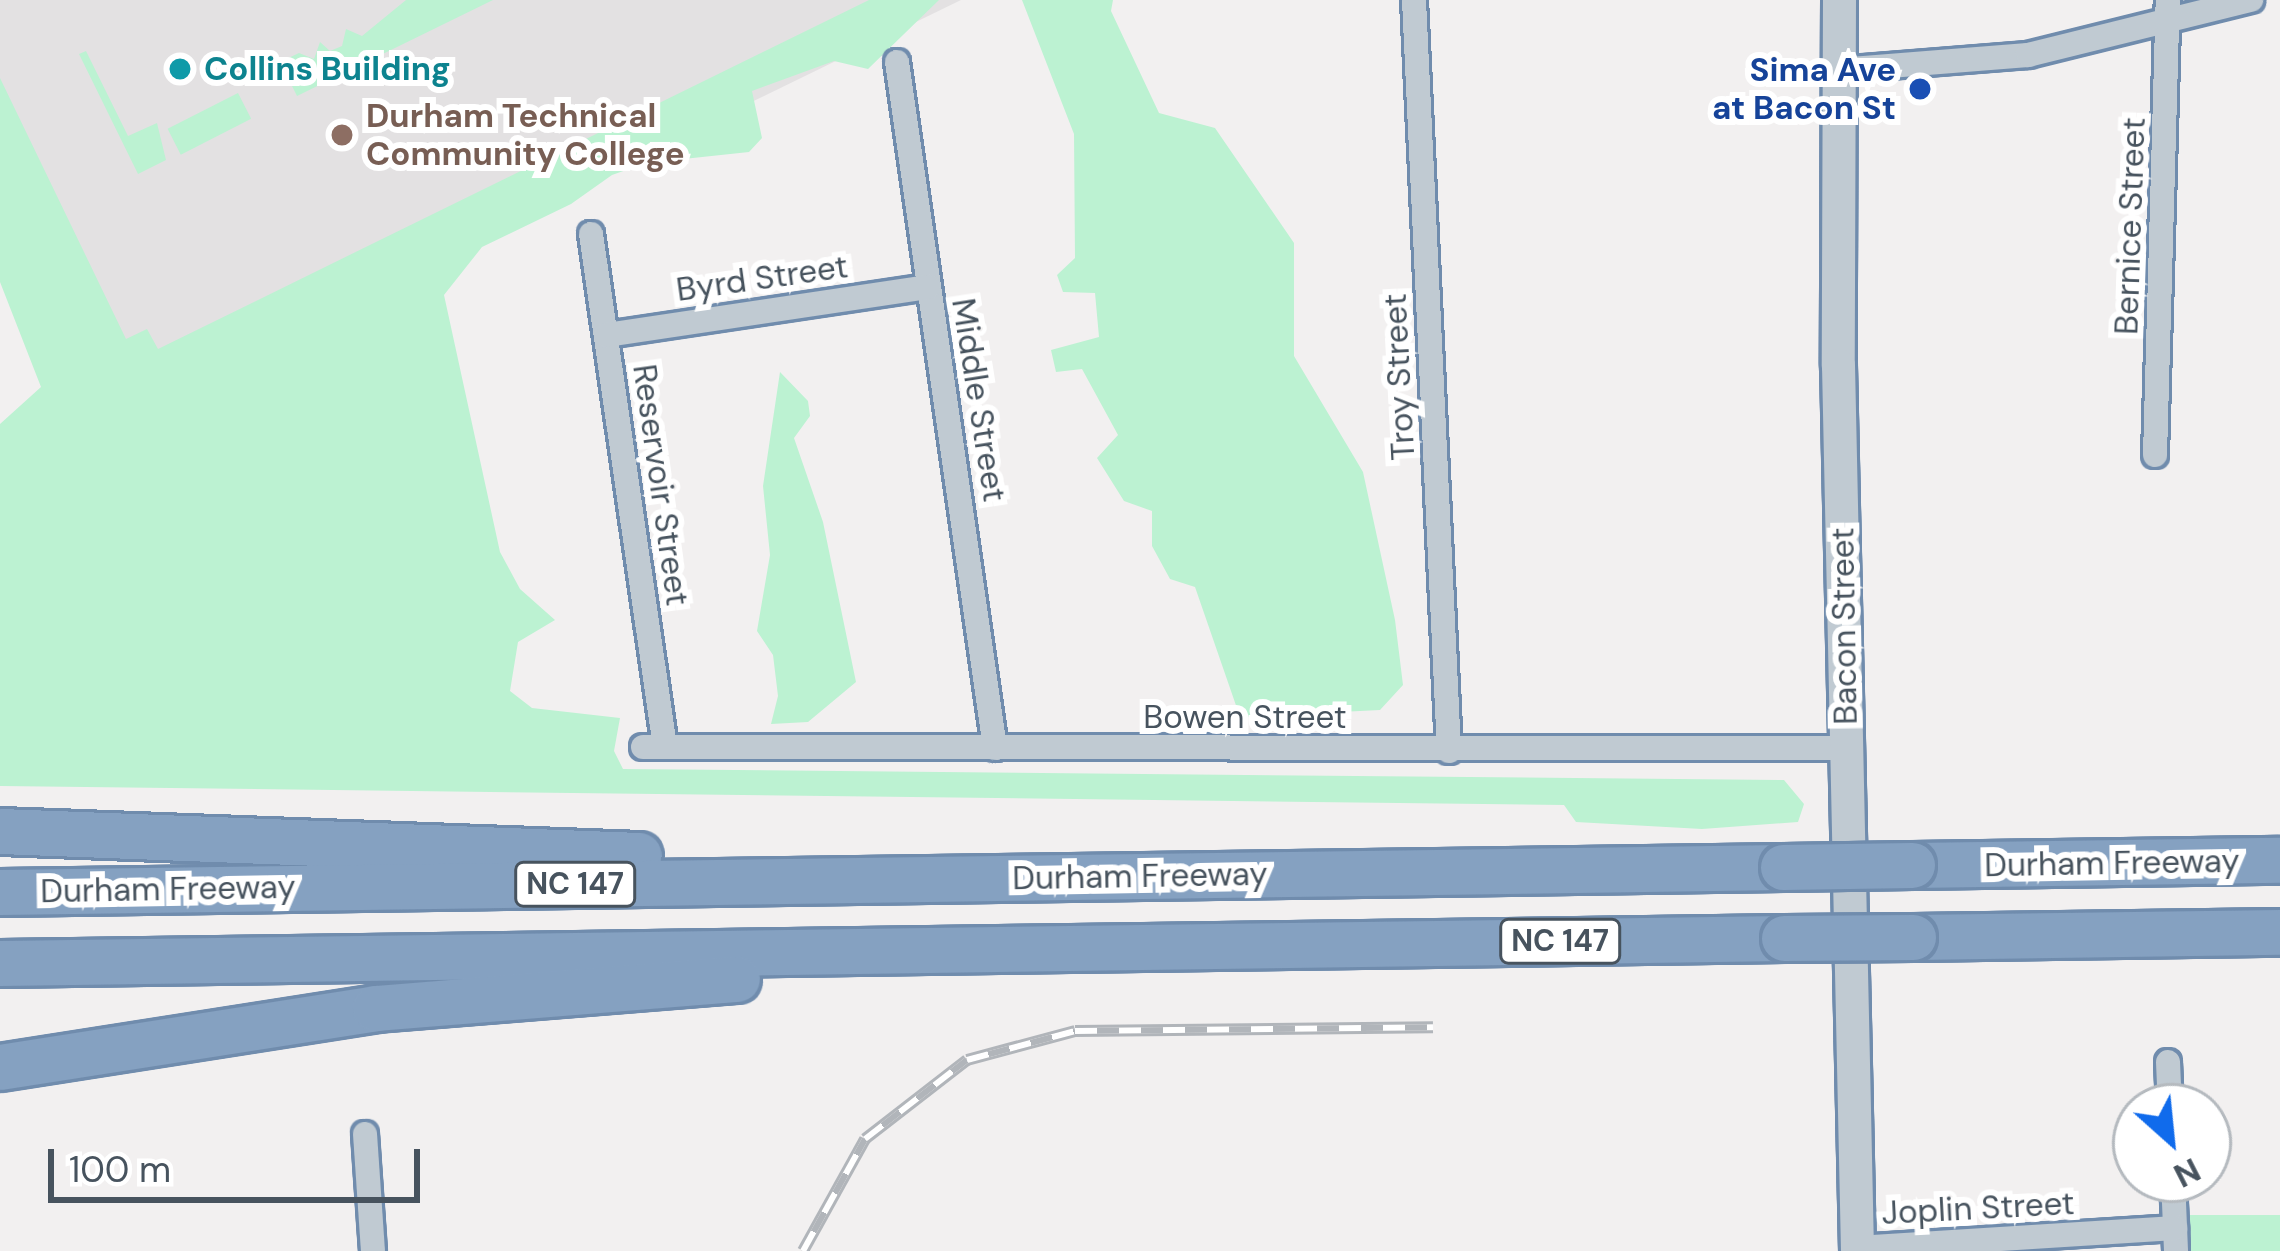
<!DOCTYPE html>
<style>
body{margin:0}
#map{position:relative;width:2280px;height:1251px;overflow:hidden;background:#f2f0f0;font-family:"DM Sans",sans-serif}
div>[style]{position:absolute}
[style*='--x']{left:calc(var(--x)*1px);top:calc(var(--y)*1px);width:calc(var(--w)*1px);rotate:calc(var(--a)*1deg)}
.education>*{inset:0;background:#e3e1e2}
.green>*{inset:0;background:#bcf2d2;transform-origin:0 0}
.roads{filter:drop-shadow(3px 0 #708cad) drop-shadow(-3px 0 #708cad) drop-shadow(0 3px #708cad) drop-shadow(0 -3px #708cad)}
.minor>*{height:24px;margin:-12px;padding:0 12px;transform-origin:12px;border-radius:12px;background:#c0cad2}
.tertiary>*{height:33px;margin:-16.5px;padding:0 16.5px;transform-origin:16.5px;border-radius:16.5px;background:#c0cad2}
.motorway>*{height:45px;margin:-22.5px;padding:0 22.5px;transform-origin:22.5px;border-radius:22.5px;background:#85a1c1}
.rail>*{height:12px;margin-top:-6px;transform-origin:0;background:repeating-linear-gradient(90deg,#fff 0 22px,#b1b5ba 0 44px);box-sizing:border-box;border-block:3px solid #b1b5ba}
.bridges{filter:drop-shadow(3px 0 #708cad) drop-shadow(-3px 0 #708cad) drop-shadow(0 3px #708cad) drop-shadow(0 -3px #708cad)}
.motorway-bridge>*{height:45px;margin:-22.5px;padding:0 22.5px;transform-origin:22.5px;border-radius:22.5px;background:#85a1c1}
.dots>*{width:33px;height:33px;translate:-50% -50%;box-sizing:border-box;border:6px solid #fff;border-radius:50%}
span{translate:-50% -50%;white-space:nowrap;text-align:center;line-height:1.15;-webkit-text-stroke:12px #fff;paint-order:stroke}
.shield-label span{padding:3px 9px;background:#fff;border:3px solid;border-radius:9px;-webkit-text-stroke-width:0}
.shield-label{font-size:30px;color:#47535e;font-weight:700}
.culture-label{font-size:33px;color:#0d838f;font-weight:700}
.left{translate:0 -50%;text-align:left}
.transit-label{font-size:33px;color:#164399;font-weight:700}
.right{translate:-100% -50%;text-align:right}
.education-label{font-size:33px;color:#785e54;font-weight:700}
.street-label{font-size:33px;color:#47535e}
.north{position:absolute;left:2112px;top:1083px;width:120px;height:120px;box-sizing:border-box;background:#fff;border:3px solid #b5babf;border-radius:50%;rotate:153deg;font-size:33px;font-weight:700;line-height:48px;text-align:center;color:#47535e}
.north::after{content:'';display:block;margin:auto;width:42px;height:54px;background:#106bec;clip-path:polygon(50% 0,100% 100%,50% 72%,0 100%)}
.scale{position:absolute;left:48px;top:1149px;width:372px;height:54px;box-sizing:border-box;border:6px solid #47535e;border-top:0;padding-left:15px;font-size:36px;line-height:42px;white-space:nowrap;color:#47535e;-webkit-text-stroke:9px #fff;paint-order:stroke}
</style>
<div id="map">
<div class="education">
<i style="clip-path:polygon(0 0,961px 0,78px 430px,0 270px)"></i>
</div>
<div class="green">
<i style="clip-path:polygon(406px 0,493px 0,297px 96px,280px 62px,299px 53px,314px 59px,320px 42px,330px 51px,342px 46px,346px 29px,362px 36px)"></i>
<i style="clip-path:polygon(869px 0,939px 0,868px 69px,834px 61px,752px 91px,762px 138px,749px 152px,646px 163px,612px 175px,571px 204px,482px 247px,444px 295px,500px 552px,520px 589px,555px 620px,518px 642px,510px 691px,532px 708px,620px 718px,614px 751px,623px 769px,1784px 780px,1804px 804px,1798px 822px,1702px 829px,1576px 822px,1564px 805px,0 786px,0 424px,41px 387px,0 282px,0 78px,126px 339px,147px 329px,158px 349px)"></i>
<i style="clip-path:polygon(1022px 0,1113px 0,1111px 11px,1159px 113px,1215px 128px,1294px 243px,1294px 356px,1363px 472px,1395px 620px,1403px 685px,1380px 710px,1240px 717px,1195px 587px,1170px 579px,1152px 546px,1152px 511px,1124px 501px,1097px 458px,1118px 435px,1082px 369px,1056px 372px,1051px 350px,1099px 337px,1095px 293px,1063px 292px,1057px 275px,1075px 258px,1074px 134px)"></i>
<i style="clip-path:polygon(86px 51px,128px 136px,157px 123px,166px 160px,138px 174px,79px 54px)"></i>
<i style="left:238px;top:93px;width:29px;height:79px;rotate:63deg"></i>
<i style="clip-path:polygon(780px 372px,808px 401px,810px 416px,794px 438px,823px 522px,856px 682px,808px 722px,771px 724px,778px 696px,773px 655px,757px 631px,770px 555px,763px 486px)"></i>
<i style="left:2280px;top:1215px;width:36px;height:93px;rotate:90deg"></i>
</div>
<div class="roads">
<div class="minor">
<i style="--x:1414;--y:0;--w:752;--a:87.33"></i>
<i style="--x:897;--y:62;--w:693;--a:81.87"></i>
<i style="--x:1838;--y:70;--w:191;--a:-4.5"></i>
<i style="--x:2028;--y:55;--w:230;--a:-13.9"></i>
<i style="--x:591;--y:234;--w:518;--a:81.79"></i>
<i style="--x:606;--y:335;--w:326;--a:-8.5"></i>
<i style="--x:2155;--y:455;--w:455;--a:-88.4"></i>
<i style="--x:643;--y:747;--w:1204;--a:0.05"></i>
<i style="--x:2168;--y:1062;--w:45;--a:87.5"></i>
<i style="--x:365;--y:1134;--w:117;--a:86.1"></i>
<i style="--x:2173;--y:1179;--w:72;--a:87.6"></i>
<i style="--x:1857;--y:1248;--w:319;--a:-3.6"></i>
</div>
<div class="tertiary">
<i style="--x:1839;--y:0;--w:365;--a:90.2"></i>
<i style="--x:1838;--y:365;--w:886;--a:88.77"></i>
</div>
<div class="motorway">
<i style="--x:0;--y:831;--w:639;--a:2.15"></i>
<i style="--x:1912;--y:865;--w:368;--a:-0.8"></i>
<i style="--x:0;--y:892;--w:1783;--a:-0.8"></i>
<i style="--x:1913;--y:937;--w:367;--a:-0.8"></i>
<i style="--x:0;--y:963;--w:1784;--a:-0.8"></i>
<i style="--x:0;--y:1067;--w:380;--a:-8.9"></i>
<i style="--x:375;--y:1008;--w:363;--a:-4.6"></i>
</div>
</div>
<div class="rail">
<i style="--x:803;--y:1251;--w:128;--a:-61"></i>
<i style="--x:865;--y:1139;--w:129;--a:-37.8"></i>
<i style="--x:967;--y:1060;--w:112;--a:-15"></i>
<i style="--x:1075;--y:1031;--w:358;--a:-0.6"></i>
</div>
<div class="bridges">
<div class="motorway-bridge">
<i style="--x:1783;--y:867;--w:129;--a:-0.9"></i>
<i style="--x:1784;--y:938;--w:129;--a:-0.4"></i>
</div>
</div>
<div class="dots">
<i style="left:180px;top:69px;background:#0f9aa8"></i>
<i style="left:1920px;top:89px;background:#1a4fb4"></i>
<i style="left:342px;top:135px;background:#8d6e63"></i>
</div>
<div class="shield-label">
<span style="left:575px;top:884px">NC 147</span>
<span style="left:1560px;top:941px">NC 147</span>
</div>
<div class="culture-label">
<span class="left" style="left:204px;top:69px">Collins Building</span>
</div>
<div class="transit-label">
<span class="right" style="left:1896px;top:89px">Sima Ave<br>at Bacon St</span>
</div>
<div class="education-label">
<span class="left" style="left:366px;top:135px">Durham Technical<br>Community College</span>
</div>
<div class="street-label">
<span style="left:2130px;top:226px;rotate:-88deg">Bernice Street</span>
<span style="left:762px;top:278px;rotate:-8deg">Byrd Street</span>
<span style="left:1399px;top:377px;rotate:-93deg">Troy Street</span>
<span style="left:979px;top:400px;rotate:81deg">Middle Street</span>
<span style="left:661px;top:485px;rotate:82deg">Reservoir Street</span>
<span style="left:1844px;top:626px;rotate:-91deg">Bacon Street</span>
<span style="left:1245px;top:717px">Bowen Street</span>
<span style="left:2112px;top:863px;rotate:-1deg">Durham Freeway</span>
<span style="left:1140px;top:876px;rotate:-1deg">Durham Freeway</span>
<span style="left:168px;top:889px;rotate:-1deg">Durham Freeway</span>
<span style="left:1978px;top:1208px;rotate:-3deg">Joplin Street</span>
</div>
<div class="north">N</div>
<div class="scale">100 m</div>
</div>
